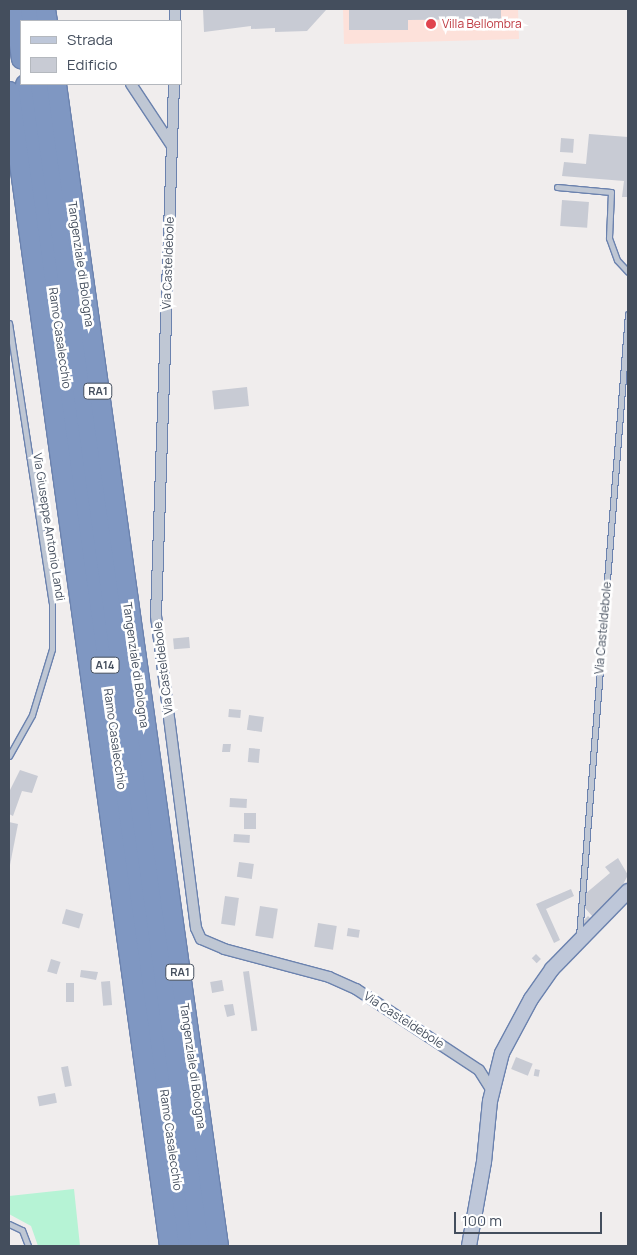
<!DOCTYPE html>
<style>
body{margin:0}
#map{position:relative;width:637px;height:1255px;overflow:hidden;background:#f0eded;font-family:Manrope,sans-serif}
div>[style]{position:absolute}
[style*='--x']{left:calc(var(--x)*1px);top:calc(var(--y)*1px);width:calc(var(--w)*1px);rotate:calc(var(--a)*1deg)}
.medical>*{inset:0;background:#fde1da}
.green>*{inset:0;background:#b6f3d5}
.building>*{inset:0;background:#c8cbd4;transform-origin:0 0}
.roads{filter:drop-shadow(1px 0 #6b82ae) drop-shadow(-1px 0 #6b82ae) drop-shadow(0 1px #6b82ae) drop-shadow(0 -1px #6b82ae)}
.lane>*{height:5px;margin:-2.5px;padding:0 2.5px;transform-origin:2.5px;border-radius:2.5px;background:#bfc7d4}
.street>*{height:10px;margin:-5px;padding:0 5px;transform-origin:5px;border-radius:5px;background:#bfc7d4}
.secondary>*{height:14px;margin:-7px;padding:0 7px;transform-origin:7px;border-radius:7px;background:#bec7d9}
.highway>*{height:19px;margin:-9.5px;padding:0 9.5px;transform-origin:9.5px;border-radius:9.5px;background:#7f97c2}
.dots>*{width:14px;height:14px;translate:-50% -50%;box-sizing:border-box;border:2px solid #fff;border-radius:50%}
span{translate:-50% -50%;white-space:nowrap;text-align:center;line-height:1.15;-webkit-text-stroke:5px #fff;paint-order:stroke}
.shield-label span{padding:1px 4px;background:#fff;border:1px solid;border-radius:4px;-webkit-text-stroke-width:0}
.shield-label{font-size:11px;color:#444e5d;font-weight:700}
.health-label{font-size:12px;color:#be3a42}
.left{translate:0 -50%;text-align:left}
.street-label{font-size:12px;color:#444e5d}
.frame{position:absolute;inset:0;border:10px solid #444e5d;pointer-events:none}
.legend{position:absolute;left:20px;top:20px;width:162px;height:65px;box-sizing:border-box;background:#fff;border:1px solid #b4b8be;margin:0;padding:6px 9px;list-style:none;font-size:15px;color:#444e5d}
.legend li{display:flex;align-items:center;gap:10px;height:25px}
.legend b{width:25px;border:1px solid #b4b8be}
.scale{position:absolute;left:454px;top:1212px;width:148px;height:22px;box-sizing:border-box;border:2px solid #444e5d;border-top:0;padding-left:6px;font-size:15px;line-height:18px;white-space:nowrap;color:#444e5d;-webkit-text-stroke:4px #fff;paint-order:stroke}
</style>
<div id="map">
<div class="medical">
<i style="clip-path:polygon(343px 9px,518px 9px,519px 39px,344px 44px)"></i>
</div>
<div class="green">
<i style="clip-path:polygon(74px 1189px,80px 1246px,38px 1246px,31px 1226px,9px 1214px,9px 1196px)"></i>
</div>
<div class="building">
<i style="clip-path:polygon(203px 9px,326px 9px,326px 10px,307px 31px,275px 32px,275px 28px,251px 29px,251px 26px,204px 32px)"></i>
<i style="clip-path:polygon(349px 9px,501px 9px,501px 19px,408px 20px,408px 30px,349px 30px)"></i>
<i style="clip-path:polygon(589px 134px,628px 137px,628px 197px,622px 197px,624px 181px,562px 176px,564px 162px,586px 164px)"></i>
<i style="left:561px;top:138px;width:13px;height:14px;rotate:4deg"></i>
<i style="left:562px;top:200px;width:27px;height:26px;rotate:4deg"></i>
<i style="left:247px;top:387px;width:19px;height:35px;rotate:84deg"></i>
<i style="left:189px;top:637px;width:11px;height:16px;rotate:85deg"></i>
<i style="left:229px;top:709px;width:12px;height:8px;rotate:5deg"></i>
<i style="left:249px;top:715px;width:15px;height:15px;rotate:8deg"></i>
<i style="clip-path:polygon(223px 744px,231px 744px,230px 752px,222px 752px)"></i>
<i style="left:249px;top:748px;width:11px;height:14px;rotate:5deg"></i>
<i style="clip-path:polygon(20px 770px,38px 776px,32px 793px,22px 791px,13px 816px,9px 814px,9px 792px)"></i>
<i style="left:230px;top:798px;width:17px;height:9px;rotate:3deg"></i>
<i style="left:244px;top:813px;width:12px;height:16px"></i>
<i style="clip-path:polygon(9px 822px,18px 824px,10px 865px,9px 865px)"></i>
<i style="left:234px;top:834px;width:16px;height:8px;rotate:4deg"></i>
<i style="clip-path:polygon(618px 858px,628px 875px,618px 894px,593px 917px,585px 908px,585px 894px,610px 873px,605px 867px)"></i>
<i style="left:239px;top:862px;width:15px;height:15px;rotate:8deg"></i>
<i style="clip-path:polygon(571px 889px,574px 896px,546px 909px,560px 940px,554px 943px,536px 904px)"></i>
<i style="left:225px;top:896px;width:14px;height:28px;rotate:8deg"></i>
<i style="left:260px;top:906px;width:18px;height:30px;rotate:9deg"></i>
<i style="left:66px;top:909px;width:18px;height:15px;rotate:16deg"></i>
<i style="clip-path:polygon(588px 916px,593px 921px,583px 930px,582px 922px)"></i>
<i style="left:318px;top:923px;width:19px;height:24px;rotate:9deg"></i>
<i style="left:348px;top:928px;width:12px;height:8px;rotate:9deg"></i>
<i style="left:536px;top:954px;width:7px;height:6px;rotate:45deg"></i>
<i style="left:51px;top:959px;width:10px;height:13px;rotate:17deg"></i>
<i style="clip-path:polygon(81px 970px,98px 972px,96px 980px,80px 977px)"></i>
<i style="left:249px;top:971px;width:60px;height:6px;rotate:82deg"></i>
<i style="left:222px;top:980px;width:11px;height:12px;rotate:80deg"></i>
<i style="left:110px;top:981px;width:24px;height:9px;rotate:85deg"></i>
<i style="left:66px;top:983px;width:8px;height:19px"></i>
<i style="clip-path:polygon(233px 1004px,235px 1015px,227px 1017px,224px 1005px)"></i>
<i style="left:516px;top:1057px;width:18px;height:13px;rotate:22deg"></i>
<i style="left:68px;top:1066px;width:20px;height:7px;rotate:79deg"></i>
<i style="left:535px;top:1069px;width:5px;height:7px;rotate:11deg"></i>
<i style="left:55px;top:1093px;width:10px;height:18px;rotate:79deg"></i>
</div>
<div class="roads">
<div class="lane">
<i style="--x:557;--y:187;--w:54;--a:5.3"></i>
<i style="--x:611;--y:192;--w:46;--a:92.5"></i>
<i style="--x:609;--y:238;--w:23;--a:70"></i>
<i style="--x:617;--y:260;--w:16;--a:47"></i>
<i style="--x:9;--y:323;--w:283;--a:81.3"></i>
<i style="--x:52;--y:603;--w:46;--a:90"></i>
<i style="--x:52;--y:649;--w:69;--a:106.9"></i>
<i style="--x:32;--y:715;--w:47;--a:119.3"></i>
<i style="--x:579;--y:936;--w:624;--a:-85.5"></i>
<i style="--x:9;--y:1224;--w:14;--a:25"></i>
<i style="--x:22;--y:1230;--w:17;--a:69"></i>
</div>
<div class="street">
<i style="--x:175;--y:9;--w:12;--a:90"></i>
<i style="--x:131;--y:84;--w:74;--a:56.5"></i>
<i style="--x:174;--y:84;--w:532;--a:91.94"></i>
<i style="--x:156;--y:616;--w:315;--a:82.7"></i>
<i style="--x:196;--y:928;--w:12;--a:66"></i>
<i style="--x:201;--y:939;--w:25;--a:23"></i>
<i style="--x:224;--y:949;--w:109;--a:14.9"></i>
<i style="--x:329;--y:977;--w:30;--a:24"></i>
<i style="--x:356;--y:989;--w:147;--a:33.4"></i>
<i style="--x:479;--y:1070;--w:25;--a:58"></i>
</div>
<div class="secondary">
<i style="--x:469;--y:1246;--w:85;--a:-79.9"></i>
<i style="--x:484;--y:1162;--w:61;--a:-84.4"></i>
<i style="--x:490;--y:1101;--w:49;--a:-76"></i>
<i style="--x:502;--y:1053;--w:61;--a:-61.8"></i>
<i style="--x:531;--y:999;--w:37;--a:-55"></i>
<i style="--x:552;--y:969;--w:109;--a:-45.7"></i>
</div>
<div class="highway">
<i style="--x:14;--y:9;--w:50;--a:82"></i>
<i style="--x:30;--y:9;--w:12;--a:81"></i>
<i style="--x:45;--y:9;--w:12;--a:81"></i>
<i style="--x:25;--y:84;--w:1173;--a:82.11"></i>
<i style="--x:40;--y:84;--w:1173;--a:82.11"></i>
<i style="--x:56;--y:84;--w:1173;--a:82.06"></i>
<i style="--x:9;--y:91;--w:1166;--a:82.11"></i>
</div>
</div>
<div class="dots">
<i style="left:431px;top:24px;background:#e0444e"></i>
</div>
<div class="shield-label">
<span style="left:98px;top:391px">RA1</span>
<span style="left:105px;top:665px">A14</span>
<span style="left:180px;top:972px">RA1</span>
</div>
<div class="health-label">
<span class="left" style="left:442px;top:24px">Villa Bellombra</span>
</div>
<div class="street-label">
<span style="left:168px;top:263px;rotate:-88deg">Via Casteldebole</span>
<span style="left:81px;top:264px;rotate:82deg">Tangenziale di Bologna</span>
<span style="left:60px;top:338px;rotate:82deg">Ramo Casalecchio</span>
<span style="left:49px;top:527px;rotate:81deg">Via Giuseppe Antonio Landi</span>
<span style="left:603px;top:628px;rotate:-85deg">Via Casteldebole</span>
<span style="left:136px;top:665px;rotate:82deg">Tangenziale di Bologna</span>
<span style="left:163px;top:668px;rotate:-97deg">Via Casteldebole</span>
<span style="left:115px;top:739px;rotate:82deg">Ramo Casalecchio</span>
<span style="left:404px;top:1020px;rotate:33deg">Via Casteldebole</span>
<span style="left:193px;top:1066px;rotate:82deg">Tangenziale di Bologna</span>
<span style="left:171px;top:1140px;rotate:82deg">Ramo Casalecchio</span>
</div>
<div class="frame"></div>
<ul class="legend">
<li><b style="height:6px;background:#bec7d9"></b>Strada</li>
<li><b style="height:14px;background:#c8cbd4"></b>Edificio</li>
</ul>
<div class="scale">100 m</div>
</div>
